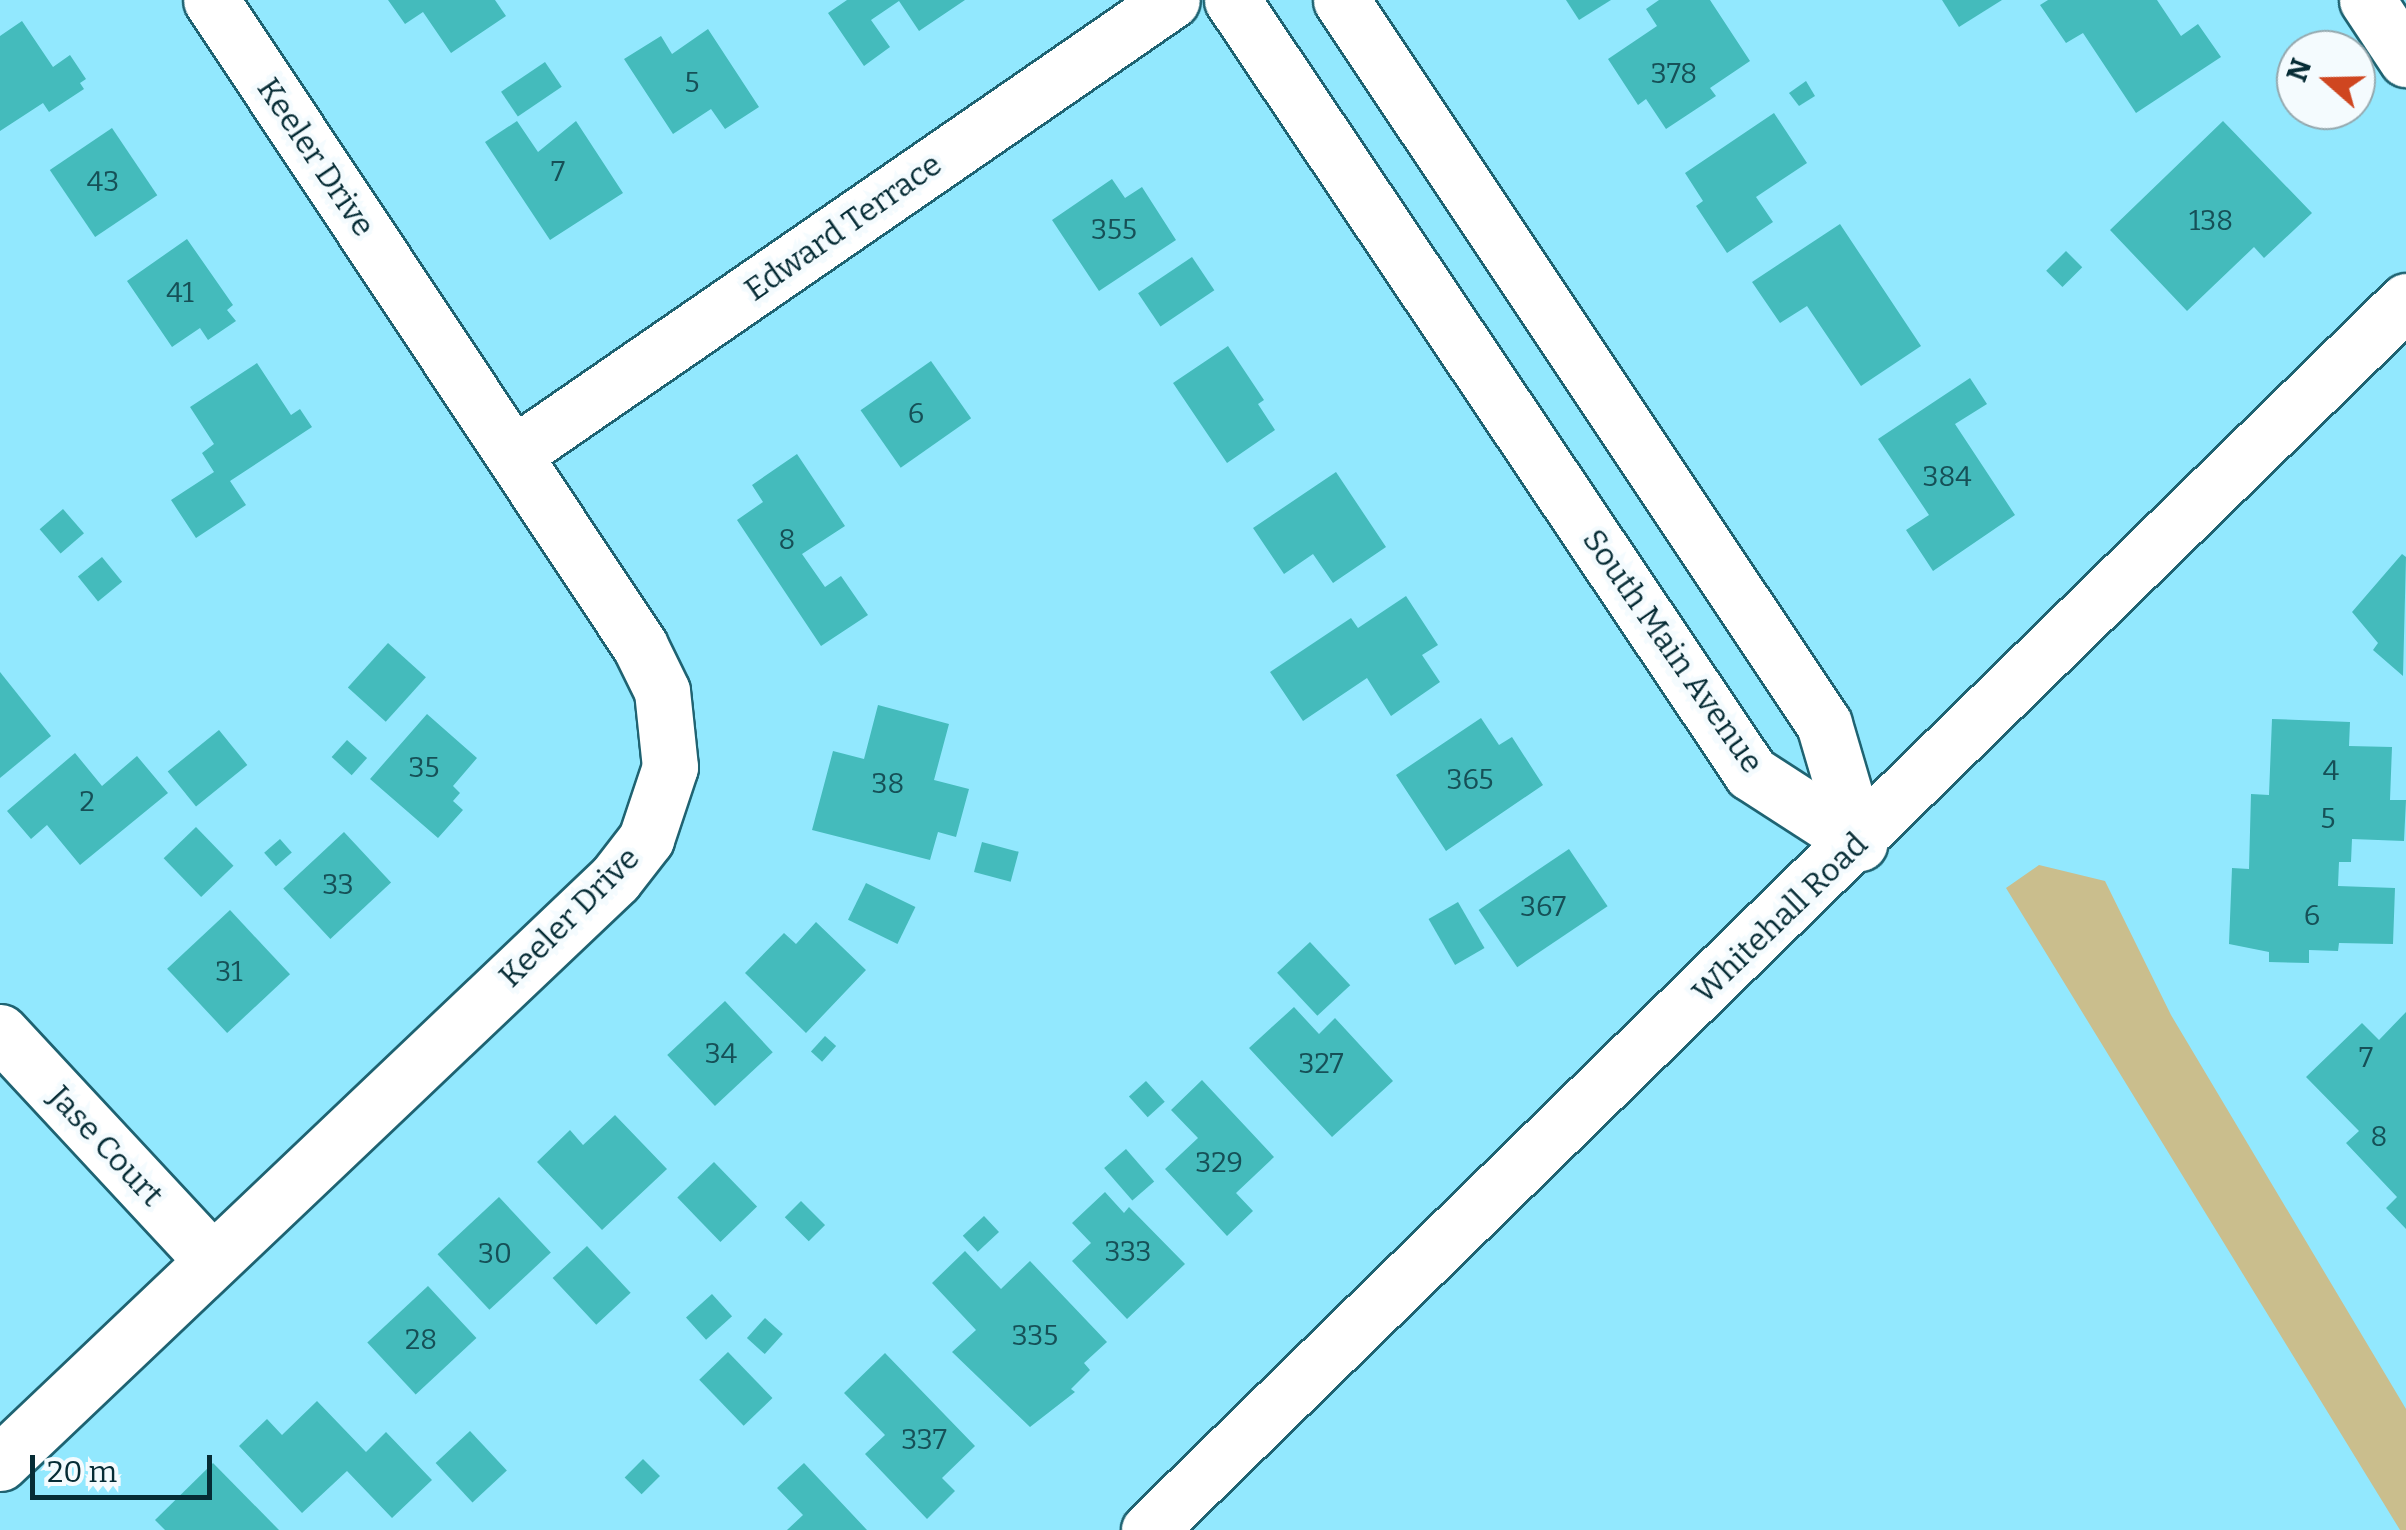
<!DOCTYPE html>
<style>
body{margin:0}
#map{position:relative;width:2406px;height:1530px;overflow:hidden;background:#92e8fe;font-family:Bitter,serif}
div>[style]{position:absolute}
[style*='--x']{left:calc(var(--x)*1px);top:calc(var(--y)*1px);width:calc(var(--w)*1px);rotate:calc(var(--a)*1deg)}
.green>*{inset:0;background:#cabe8d}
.building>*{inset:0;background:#44bbbc;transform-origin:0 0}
.roads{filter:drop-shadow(2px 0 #1f6372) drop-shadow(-2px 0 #1f6372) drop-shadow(0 2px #1f6372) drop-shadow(0 -2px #1f6372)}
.minor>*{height:55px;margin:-27.5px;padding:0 27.5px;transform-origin:27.5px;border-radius:27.5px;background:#fff}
.tertiary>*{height:55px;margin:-27.5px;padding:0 27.5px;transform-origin:27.5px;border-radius:27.5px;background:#fff}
span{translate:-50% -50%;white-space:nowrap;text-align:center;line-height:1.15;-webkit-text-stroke:9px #f4fbfe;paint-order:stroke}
.number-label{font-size:28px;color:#165057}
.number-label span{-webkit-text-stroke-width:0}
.street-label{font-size:32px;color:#062c35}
.north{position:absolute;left:2276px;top:30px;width:100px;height:100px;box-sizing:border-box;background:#f4fbfe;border:2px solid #95a8ae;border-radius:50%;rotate:290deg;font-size:28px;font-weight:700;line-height:40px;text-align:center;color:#062c35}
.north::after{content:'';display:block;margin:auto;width:35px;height:45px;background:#cf4620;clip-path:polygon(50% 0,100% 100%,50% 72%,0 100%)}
.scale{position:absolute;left:30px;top:1455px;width:182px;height:45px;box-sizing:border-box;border:5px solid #062c35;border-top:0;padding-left:12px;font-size:30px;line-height:35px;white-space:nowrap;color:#062c35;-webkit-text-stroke:8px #f4fbfe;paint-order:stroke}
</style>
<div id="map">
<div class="green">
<i style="clip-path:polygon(2039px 865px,2105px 881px,2171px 1015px,2406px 1409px,2406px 1530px,2400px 1530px,2006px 888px)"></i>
</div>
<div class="building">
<i style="clip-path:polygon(388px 0,495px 0,506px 16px,451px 53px,423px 12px,405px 24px)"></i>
<i style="clip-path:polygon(847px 0,965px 0,919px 31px,899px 1px,871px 20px,890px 47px,864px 66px,828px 13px)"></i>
<i style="clip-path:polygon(1566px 0,1611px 0,1579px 20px)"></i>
<i style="clip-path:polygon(1659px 0,1710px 0,1750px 61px,1710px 88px,1716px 96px,1666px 129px,1646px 99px,1638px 105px,1608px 59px,1657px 26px,1646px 9px)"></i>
<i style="clip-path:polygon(1942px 0,2002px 0,1959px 27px)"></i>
<i style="clip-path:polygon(2048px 0,2157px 0,2181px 36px,2198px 24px,2221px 57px,2136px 113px,2083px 33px,2066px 43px,2040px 5px)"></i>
<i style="clip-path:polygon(22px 21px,53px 67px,70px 55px,86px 79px,80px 83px,84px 89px,49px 112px,43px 103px,0 131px,0 36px)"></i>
<i style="clip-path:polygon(708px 29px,759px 107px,725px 129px,711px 109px,673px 134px,624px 59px,661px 36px,672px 54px)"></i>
<i style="left:545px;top:62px;width:30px;height:53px;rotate:56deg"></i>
<i style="clip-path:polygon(1806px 81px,1815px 96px,1799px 106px,1789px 93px)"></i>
<i style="clip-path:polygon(1774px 113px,1807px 163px,1756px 197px,1773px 222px,1727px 253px,1696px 206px,1703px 201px,1685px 173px)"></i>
<i style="clip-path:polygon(517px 121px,538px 152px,576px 121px,623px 193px,550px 240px,485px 142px)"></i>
<i style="clip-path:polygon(2223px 121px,2312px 213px,2264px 258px,2254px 247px,2187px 311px,2110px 230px)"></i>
<i style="left:112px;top:128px;width:81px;height:75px;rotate:56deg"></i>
<i style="clip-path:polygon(1112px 179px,1125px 198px,1142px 187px,1176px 240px,1099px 291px,1052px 220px)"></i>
<i style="clip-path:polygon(1840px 224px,1921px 346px,1861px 386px,1807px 306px,1780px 323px,1752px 282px)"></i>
<i style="clip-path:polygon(187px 239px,233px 305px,227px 310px,236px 321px,208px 340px,200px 328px,172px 347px,127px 281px)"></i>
<i style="left:2066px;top:251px;width:23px;height:28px;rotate:45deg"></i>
<i style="left:1192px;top:257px;width:40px;height:65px;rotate:56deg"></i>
<i style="clip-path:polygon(1228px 346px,1264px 400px,1258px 404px,1275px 430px,1227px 463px,1173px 383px)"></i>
<i style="left:931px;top:361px;width:70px;height:86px;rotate:55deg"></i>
<i style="clip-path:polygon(257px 363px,291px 415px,300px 409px,312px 427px,230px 481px,246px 505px,196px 538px,171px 500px,214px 472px,202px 453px,214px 444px,190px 407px)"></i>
<i style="clip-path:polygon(1970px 378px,1987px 404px,1955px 424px,2015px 515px,1933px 571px,1906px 530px,1929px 515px,1878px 439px)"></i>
<i style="clip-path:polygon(797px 454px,845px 526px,802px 554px,825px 587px,841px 576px,868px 615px,821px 646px,737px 520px,763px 502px,752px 485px)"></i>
<i style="clip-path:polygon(1336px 472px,1386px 547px,1333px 583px,1313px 554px,1284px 574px,1253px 528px)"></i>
<i style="left:63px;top:509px;width:32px;height:31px;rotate:49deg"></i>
<i style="clip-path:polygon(2402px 554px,2406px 557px,2403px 676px,2373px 650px,2378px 643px,2352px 612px)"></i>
<i style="left:102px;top:557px;width:32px;height:31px;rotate:51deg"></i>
<i style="clip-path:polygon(1406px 596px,1438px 645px,1422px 655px,1440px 682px,1391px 716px,1367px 678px,1303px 721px,1270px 672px,1351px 618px,1358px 628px)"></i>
<i style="left:388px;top:643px;width:51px;height:60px;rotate:42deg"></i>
<i style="clip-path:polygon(0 672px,51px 736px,0 778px)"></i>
<i style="clip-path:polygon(878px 705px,949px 724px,934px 780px,969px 789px,956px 837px,938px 832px,930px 860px,812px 830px,833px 751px,864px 759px)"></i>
<i style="clip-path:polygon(427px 714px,477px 758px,453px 786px,460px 793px,453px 801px,463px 810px,438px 838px,370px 779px)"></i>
<i style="clip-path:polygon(1481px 718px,1499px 745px,1512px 737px,1543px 785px,1446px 851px,1396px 775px)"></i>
<i style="clip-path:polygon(2272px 719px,2350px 722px,2349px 746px,2392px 747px,2390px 800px,2406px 800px,2404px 841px,2352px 839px,2351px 862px,2339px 862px,2338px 886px,2395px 888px,2393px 944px,2339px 943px,2338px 951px,2309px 950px,2309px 963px,2269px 962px,2269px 952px,2229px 944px,2232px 868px,2249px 869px,2251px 794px,2269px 795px)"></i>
<i style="left:219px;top:730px;width:45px;height:66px;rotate:51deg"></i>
<i style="left:347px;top:740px;width:27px;height:23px;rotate:42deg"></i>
<i style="clip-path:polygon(75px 753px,102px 786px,137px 756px,168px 793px,80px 865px,47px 825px,31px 839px,7px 811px)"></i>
<i style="left:196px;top:827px;width:54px;height:45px;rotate:46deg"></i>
<i style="left:344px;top:832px;width:69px;height:83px;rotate:47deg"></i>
<i style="left:280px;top:839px;width:18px;height:21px;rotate:49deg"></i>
<i style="left:982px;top:842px;width:38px;height:31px;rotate:15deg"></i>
<i style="left:1569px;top:849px;width:69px;height:109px;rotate:56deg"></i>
<i style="left:866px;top:883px;width:55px;height:41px;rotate:26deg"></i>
<i style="left:1458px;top:902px;width:53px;height:34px;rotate:60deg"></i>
<i style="left:230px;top:910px;width:88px;height:86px;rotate:47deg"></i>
<i style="clip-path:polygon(816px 922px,866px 970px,806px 1033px,745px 973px,784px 933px,796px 944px)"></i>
<i style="left:1310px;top:942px;width:59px;height:45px;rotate:47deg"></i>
<i style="left:725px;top:1001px;width:70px;height:79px;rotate:47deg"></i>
<i style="clip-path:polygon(1294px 1007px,1319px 1034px,1335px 1018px,1393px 1081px,1332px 1137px,1249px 1048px)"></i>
<i style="clip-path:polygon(2406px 1012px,2406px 1229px,2386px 1208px,2397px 1197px,2346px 1143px,2359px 1131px,2306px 1077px,2362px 1023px,2379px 1040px)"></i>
<i style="left:825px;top:1036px;width:15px;height:21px;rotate:42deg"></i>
<i style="clip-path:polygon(1202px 1080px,1274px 1157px,1236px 1193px,1253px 1211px,1227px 1236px,1165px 1169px,1198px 1138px,1171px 1110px)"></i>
<i style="left:1146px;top:1081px;width:28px;height:23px;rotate:48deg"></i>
<i style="clip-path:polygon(615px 1115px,667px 1169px,602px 1230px,537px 1162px,570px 1130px,583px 1145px)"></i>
<i style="left:1126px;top:1149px;width:43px;height:29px;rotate:49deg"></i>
<i style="left:714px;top:1162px;width:62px;height:51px;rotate:46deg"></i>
<i style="clip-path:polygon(1105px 1192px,1124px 1213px,1129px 1207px,1185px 1264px,1127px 1319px,1072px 1261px,1091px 1243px,1072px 1223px)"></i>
<i style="left:499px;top:1197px;width:76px;height:84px;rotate:47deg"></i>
<i style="left:801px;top:1201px;width:34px;height:23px;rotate:45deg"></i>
<i style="left:984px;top:1216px;width:22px;height:29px;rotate:47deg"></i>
<i style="left:587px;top:1246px;width:64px;height:47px;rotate:47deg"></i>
<i style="clip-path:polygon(965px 1251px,1001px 1289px,1030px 1261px,1107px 1342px,1084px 1363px,1090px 1370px,1071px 1389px,1075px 1392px,1030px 1427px,952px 1352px,976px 1330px,932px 1283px)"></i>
<i style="left:428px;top:1286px;width:71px;height:83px;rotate:47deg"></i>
<i style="left:712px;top:1294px;width:30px;height:35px;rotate:48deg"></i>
<i style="left:765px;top:1318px;width:24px;height:27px;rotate:42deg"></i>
<i style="left:728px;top:1352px;width:64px;height:40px;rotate:46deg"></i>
<i style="clip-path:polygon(885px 1353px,975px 1446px,942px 1478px,955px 1491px,927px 1519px,865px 1454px,885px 1435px,844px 1393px)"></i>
<i style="clip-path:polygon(317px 1401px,366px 1452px,386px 1432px,432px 1480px,392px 1518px,347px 1471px,302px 1513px,239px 1446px,267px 1419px,282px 1435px)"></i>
<i style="left:470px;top:1431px;width:54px;height:47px;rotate:47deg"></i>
<i style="left:643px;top:1459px;width:24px;height:26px;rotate:45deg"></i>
<i style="clip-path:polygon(213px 1463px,279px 1530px,165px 1530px,155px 1520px)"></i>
<i style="clip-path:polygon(804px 1463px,867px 1530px,787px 1530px,803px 1515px,777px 1488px)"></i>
</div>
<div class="roads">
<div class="minor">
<i style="--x:1232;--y:0;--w:931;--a:56.12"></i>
<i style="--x:1751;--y:773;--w:129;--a:32.9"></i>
<i style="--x:1341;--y:0;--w:870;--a:56.29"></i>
<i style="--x:1824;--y:724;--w:124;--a:73.6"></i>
<i style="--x:2367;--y:0;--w:71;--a:56.5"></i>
<i style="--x:514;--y:454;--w:799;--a:-34.6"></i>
<i style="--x:0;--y:1032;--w:311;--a:47.1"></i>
<i style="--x:0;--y:1463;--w:848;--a:-43.52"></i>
<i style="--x:615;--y:879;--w:51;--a:-52.2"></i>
<i style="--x:646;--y:839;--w:76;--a:-71.6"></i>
<i style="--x:670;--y:767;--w:76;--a:-96"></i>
<i style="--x:662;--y:691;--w:50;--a:-116.1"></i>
<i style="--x:640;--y:646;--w:775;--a:-123.59"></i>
</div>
<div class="tertiary">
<i style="--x:1149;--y:1530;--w:1758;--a:-44.35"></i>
</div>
</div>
<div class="number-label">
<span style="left:1674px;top:74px">378</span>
<span style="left:692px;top:83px">5</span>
<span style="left:558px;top:172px">7</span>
<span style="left:103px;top:182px">43</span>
<span style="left:2211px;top:221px">138</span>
<span style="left:1114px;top:230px">355</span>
<span style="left:180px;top:293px">41</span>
<span style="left:916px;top:414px">6</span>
<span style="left:1947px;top:477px">384</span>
<span style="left:787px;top:540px">8</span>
<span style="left:424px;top:768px">35</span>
<span style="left:2331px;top:771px">4</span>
<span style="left:1470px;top:780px">365</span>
<span style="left:888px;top:784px">38</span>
<span style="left:87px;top:802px">2</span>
<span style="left:2328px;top:819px">5</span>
<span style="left:338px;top:885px">33</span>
<span style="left:1543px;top:907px">367</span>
<span style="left:2312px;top:916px">6</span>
<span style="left:229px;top:972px">31</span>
<span style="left:721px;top:1054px">34</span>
<span style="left:2366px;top:1058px">7</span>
<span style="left:1321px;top:1064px">327</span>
<span style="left:2379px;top:1137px">8</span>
<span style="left:1219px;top:1163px">329</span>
<span style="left:1128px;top:1252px">333</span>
<span style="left:495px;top:1254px">30</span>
<span style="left:1035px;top:1336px">335</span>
<span style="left:421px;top:1340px">28</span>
<span style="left:924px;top:1440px">337</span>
</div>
<div class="street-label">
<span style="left:316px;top:157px;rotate:56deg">Keeler Drive</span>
<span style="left:843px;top:227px;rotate:-35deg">Edward Terrace</span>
<span style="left:1673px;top:651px;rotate:55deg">South Main Avenue</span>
<span style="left:569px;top:917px;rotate:-45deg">Keeler Drive</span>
<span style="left:1780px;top:918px;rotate:-44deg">Whitehall Road</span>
<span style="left:106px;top:1146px;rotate:47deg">Jase Court</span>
</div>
<div class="north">N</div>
<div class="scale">20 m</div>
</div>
